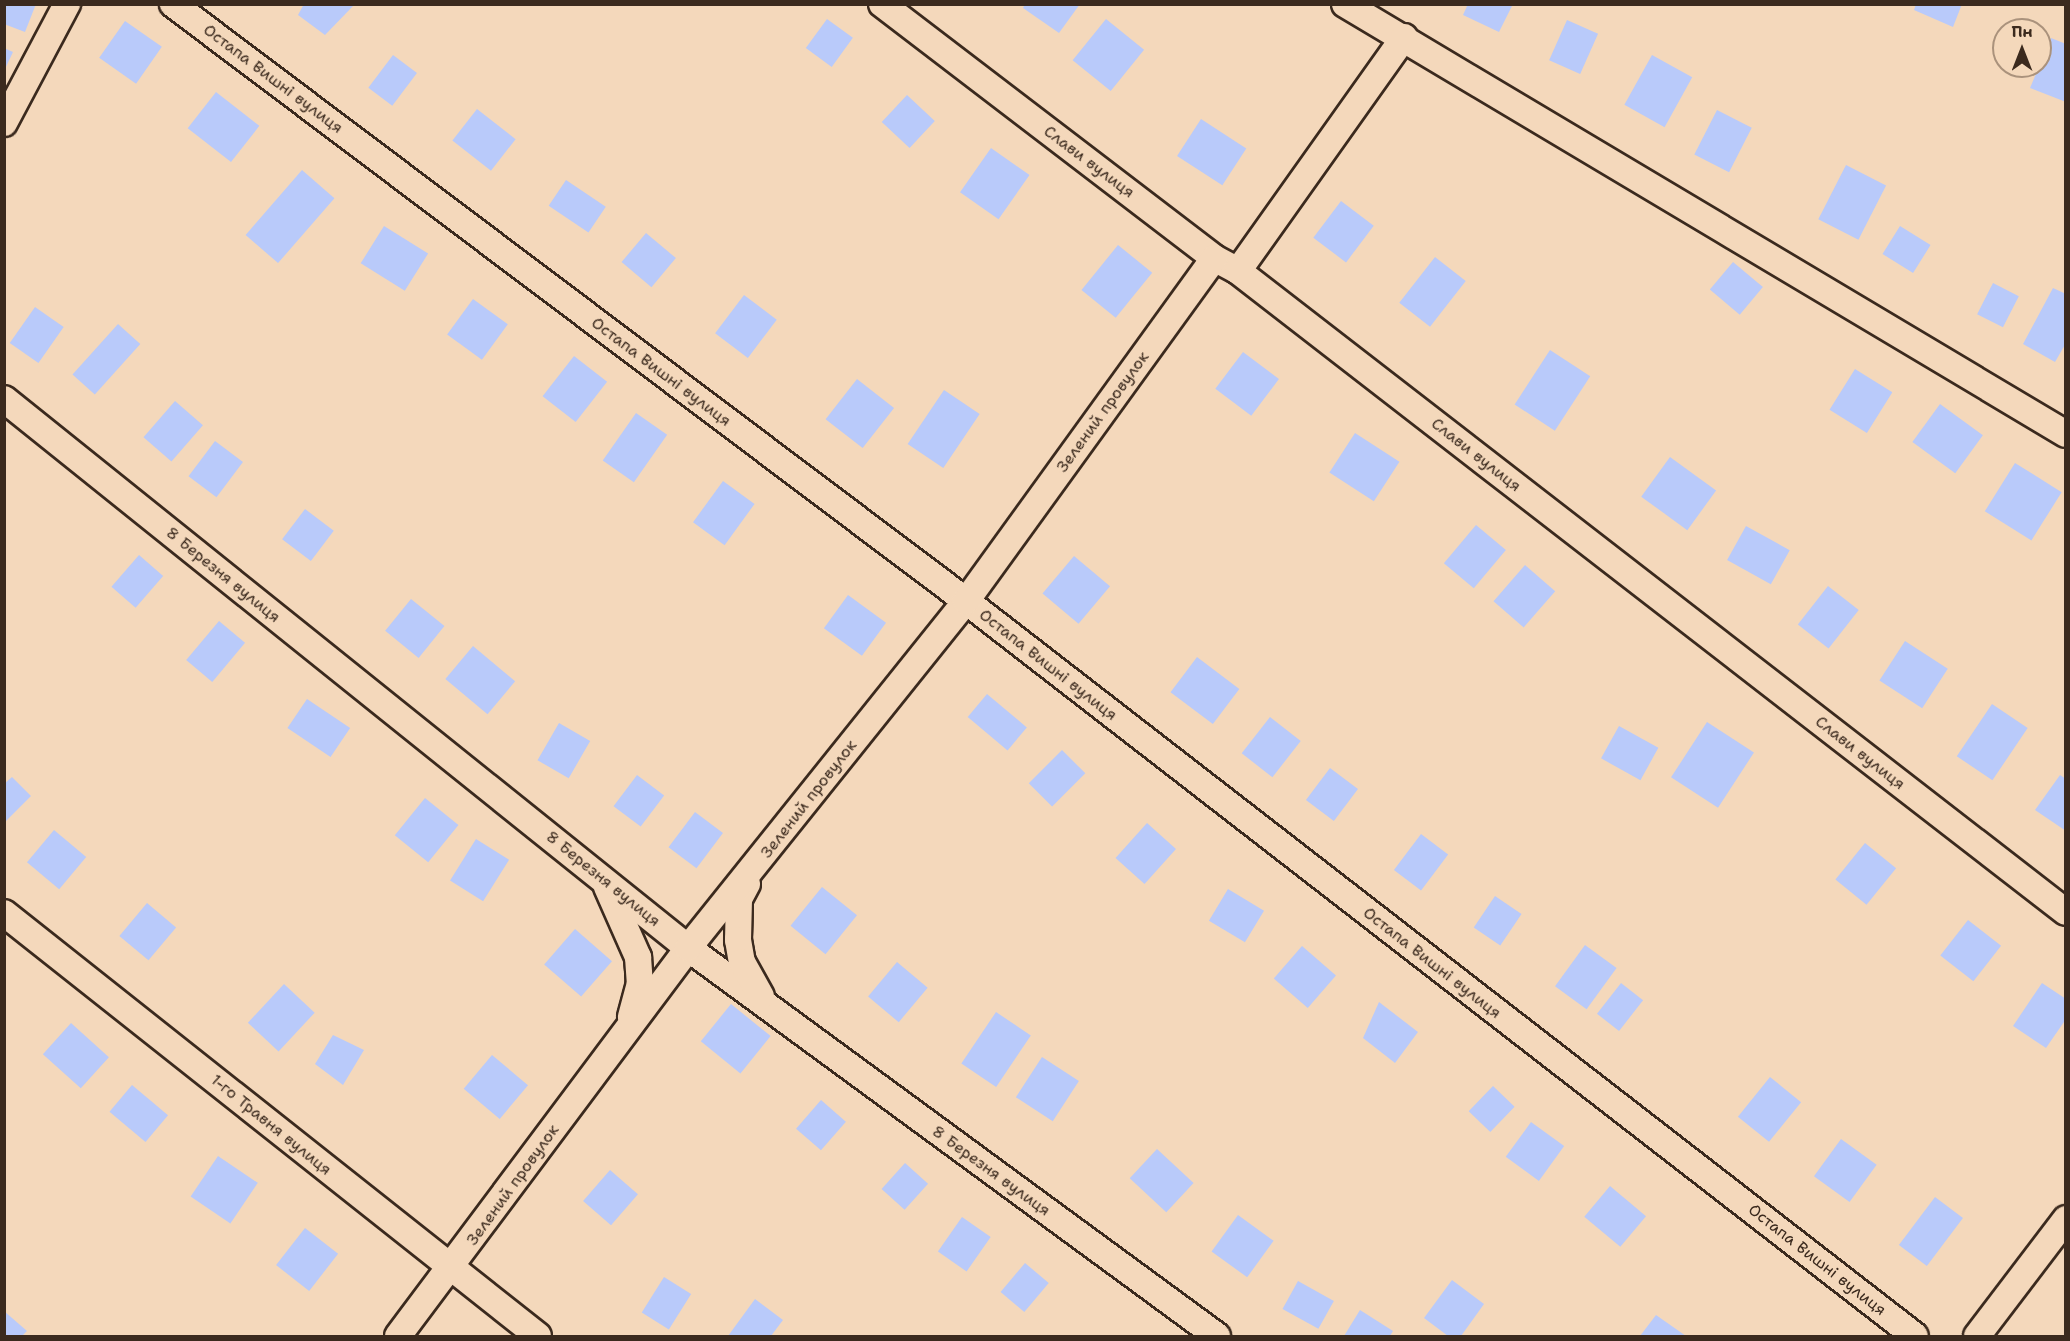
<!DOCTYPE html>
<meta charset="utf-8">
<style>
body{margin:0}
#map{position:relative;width:2070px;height:1341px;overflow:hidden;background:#f4d8bb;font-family:"Shantell Sans",sans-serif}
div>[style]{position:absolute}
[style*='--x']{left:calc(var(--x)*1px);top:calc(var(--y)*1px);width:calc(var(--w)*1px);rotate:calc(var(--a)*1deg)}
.building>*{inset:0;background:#b9cafa;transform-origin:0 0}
.roads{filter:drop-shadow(2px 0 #3b2a1e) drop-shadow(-2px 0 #3b2a1e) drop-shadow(0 2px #3b2a1e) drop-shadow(0 -2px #3b2a1e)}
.street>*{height:26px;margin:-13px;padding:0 13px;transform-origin:13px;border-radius:13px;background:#f4d8bb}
span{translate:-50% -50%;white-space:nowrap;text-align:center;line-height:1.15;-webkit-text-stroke:4.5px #f4d8bb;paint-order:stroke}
.street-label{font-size:16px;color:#3b2a1e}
.frame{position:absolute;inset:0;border:6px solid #3b2a1e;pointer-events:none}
.north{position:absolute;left:1992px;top:18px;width:60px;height:60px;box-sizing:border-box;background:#f4d8bb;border:2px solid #aa927c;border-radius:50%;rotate:0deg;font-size:16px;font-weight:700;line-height:24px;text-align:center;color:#3b2a1e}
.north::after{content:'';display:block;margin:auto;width:21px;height:27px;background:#3b2a1e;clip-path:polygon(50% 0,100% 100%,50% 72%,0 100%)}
</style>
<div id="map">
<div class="building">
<i style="clip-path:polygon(4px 4px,36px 4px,25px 32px,4px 24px)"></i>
<i style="clip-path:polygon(304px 4px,355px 4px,325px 35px,298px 15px)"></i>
<i style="clip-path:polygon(1025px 4px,1080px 4px,1059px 33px,1023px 8px)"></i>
<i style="clip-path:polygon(1468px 4px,1513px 4px,1499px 32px,1463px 15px)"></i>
<i style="clip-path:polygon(1916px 4px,1962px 4px,1953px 27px,1914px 10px)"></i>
<i style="left:827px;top:19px;width:32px;height:36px;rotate:36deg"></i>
<i style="left:1106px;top:19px;width:49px;height:53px;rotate:39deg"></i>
<i style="left:1567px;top:20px;width:34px;height:44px;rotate:24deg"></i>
<i style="left:125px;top:21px;width:45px;height:45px;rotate:35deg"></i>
<i style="clip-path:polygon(2051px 38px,2066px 44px,2066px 102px,2030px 88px)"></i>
<i style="clip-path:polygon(4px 48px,13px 52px,4px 71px)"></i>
<i style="left:393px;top:55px;width:30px;height:41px;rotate:37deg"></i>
<i style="left:1652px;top:55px;width:46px;height:57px;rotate:29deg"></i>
<i style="left:216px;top:92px;width:55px;height:46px;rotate:38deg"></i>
<i style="left:907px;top:95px;width:38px;height:37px;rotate:43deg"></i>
<i style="left:477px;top:109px;width:49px;height:40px;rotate:38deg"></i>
<i style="left:1717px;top:110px;width:39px;height:50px;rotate:27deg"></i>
<i style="left:1201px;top:119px;width:54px;height:44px;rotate:33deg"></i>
<i style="left:991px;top:148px;width:47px;height:54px;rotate:35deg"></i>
<i style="left:1846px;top:165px;width:45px;height:61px;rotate:27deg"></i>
<i style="left:302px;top:170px;width:43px;height:86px;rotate:41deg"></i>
<i style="left:566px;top:180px;width:48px;height:31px;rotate:34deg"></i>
<i style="left:1341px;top:201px;width:41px;height:46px;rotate:37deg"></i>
<i style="left:384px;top:226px;width:52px;height:44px;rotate:32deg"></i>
<i style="left:1900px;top:226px;width:36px;height:33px;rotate:32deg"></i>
<i style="left:646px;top:233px;width:39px;height:38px;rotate:40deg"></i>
<i style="left:1118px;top:245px;width:44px;height:58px;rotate:39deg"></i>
<i style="left:1435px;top:257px;width:39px;height:58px;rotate:38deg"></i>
<i style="left:1733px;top:262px;width:39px;height:36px;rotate:40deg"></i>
<i style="left:1993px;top:283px;width:29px;height:35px;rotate:27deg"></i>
<i style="clip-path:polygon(2053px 288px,2066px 294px,2066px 343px,2055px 362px,2023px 344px)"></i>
<i style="left:744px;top:295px;width:41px;height:48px;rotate:37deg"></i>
<i style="left:473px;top:299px;width:43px;height:44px;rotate:36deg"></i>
<i style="left:35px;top:307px;width:35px;height:44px;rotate:35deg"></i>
<i style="left:118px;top:324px;width:30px;height:68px;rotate:42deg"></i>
<i style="left:1550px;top:350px;width:48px;height:65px;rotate:33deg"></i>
<i style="left:1243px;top:352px;width:45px;height:46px;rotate:37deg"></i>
<i style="left:574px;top:356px;width:42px;height:51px;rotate:38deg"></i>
<i style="left:1855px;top:369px;width:44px;height:48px;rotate:32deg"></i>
<i style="left:857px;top:379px;width:47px;height:51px;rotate:38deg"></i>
<i style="left:944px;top:390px;width:43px;height:65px;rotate:34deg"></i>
<i style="left:175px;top:401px;width:37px;height:48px;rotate:41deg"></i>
<i style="left:1940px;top:404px;width:53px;height:47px;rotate:36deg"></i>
<i style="left:636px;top:413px;width:38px;height:58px;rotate:35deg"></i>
<i style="left:1355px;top:433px;width:53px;height:47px;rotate:33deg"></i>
<i style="left:215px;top:441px;width:35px;height:44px;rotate:37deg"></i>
<i style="left:1670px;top:457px;width:57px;height:49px;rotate:36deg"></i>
<i style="left:2015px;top:463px;width:55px;height:57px;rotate:32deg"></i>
<i style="left:723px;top:481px;width:39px;height:51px;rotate:36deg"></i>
<i style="left:305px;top:509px;width:36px;height:38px;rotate:37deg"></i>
<i style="left:1476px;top:525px;width:39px;height:50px;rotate:40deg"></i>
<i style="left:1746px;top:526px;width:50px;height:39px;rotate:29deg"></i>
<i style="left:139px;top:555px;width:32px;height:42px;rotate:41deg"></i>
<i style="left:1074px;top:556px;width:47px;height:49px;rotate:40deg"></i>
<i style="left:1525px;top:565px;width:40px;height:48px;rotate:41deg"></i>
<i style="left:1828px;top:586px;width:39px;height:49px;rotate:38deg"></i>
<i style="left:848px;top:595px;width:47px;height:41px;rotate:36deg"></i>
<i style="left:411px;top:599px;width:43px;height:41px;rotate:39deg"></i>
<i style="left:219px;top:621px;width:34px;height:51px;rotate:40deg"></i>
<i style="left:1905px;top:641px;width:51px;height:47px;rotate:33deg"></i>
<i style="left:473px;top:646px;width:55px;height:43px;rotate:40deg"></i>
<i style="left:1197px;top:657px;width:53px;height:44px;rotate:37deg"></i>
<i style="left:987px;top:694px;width:52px;height:30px;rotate:40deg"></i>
<i style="left:307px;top:699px;width:52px;height:35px;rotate:34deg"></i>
<i style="left:1992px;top:704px;width:43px;height:63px;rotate:34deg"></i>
<i style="left:1270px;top:717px;width:39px;height:46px;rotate:38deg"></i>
<i style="left:1707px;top:722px;width:56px;height:66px;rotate:33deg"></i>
<i style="left:559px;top:723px;width:36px;height:43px;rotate:30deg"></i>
<i style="left:1619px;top:726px;width:45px;height:37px;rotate:29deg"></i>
<i style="left:1062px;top:750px;width:33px;height:47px;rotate:45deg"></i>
<i style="left:1330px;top:768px;width:35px;height:40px;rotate:37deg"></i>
<i style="left:637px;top:775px;width:34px;height:39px;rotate:37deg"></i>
<i style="clip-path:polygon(2060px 775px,2066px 779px,2066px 831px,2035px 810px)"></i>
<i style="clip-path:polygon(12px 777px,31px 796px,4px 823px,4px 784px)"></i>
<i style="left:425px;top:798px;width:43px;height:48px;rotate:39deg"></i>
<i style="left:695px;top:812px;width:35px;height:44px;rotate:37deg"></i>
<i style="left:1147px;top:823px;width:39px;height:47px;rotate:42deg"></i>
<i style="left:54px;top:830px;width:42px;height:42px;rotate:40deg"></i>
<i style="left:1421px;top:834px;width:34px;height:45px;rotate:37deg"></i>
<i style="left:476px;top:839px;width:39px;height:49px;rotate:32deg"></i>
<i style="left:1865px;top:843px;width:40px;height:47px;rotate:39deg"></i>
<i style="left:822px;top:887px;width:45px;height:50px;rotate:39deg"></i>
<i style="left:1228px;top:889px;width:42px;height:37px;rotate:31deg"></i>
<i style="left:1495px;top:896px;width:32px;height:38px;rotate:34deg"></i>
<i style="left:147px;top:903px;width:38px;height:43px;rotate:40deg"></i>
<i style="left:1968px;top:920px;width:42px;height:45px;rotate:38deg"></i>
<i style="left:575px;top:929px;width:49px;height:47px;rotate:41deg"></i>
<i style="left:1585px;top:945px;width:39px;height:51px;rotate:36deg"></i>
<i style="left:1302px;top:946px;width:45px;height:43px;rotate:41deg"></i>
<i style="left:897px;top:962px;width:40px;height:45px;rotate:40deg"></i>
<i style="left:1621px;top:983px;width:28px;height:39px;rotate:38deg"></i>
<i style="clip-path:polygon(2042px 983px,2066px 999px,2066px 1019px,2046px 1048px,2013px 1026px)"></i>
<i style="left:284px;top:984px;width:42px;height:53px;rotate:43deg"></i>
<i style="clip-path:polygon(1379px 1002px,1418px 1032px,1395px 1063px,1363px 1038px)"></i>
<i style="left:731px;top:1004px;width:51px;height:48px;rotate:39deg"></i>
<i style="left:996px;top:1012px;width:42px;height:62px;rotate:34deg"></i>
<i style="left:71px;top:1023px;width:51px;height:42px;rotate:42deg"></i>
<i style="clip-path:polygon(333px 1035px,364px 1050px,343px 1085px,315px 1064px)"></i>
<i style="left:492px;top:1055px;width:47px;height:44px;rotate:40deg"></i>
<i style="left:1042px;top:1057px;width:44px;height:48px;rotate:33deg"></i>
<i style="left:1770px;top:1077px;width:40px;height:51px;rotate:39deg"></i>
<i style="left:132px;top:1085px;width:47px;height:35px;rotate:40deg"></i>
<i style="left:1493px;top:1086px;width:30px;height:35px;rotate:44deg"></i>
<i style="left:821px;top:1100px;width:33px;height:38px;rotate:41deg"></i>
<i style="left:1531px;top:1122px;width:41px;height:43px;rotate:36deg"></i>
<i style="left:1841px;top:1139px;width:44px;height:46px;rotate:36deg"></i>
<i style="left:1157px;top:1149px;width:50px;height:40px;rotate:43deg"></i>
<i style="left:218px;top:1156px;width:48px;height:49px;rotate:34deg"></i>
<i style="left:905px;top:1163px;width:31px;height:35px;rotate:42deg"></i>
<i style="left:610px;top:1170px;width:37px;height:41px;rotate:41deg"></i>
<i style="left:1610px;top:1186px;width:47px;height:40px;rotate:40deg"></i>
<i style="left:1935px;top:1197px;width:35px;height:60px;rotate:37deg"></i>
<i style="left:1238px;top:1215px;width:44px;height:45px;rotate:36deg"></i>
<i style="left:962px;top:1217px;width:35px;height:42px;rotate:35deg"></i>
<i style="left:305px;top:1228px;width:42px;height:47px;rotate:38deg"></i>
<i style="left:1025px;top:1263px;width:31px;height:38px;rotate:40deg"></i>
<i style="left:664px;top:1277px;width:32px;height:42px;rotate:32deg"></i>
<i style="clip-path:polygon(1452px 1280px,1484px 1304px,1461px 1336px,1448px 1336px,1424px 1318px)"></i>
<i style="left:1298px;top:1281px;width:41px;height:32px;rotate:29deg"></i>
<i style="clip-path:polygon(755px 1299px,783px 1320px,771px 1336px,728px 1336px)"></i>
<i style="clip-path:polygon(1360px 1310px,1393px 1331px,1390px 1336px,1344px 1336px)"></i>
<i style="clip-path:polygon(4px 1311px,27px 1331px,22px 1336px,4px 1336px)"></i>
<i style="clip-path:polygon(1656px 1315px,1686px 1336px,1640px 1336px)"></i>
</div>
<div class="roads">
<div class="street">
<i style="--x:173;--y:4;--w:993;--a:36.97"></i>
<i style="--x:966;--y:601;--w:1200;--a:37.76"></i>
<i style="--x:882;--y:4;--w:418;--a:37.4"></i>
<i style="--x:1214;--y:258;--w:27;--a:28"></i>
<i style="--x:1238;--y:271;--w:1047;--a:37.75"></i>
<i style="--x:1345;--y:4;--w:839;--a:30.81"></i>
<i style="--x:4;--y:123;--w:135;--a:-62.1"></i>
<i style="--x:1238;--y:271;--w:287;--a:-54.6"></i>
<i style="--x:4;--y:399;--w:877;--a:38.75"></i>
<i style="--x:688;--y:948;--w:656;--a:36.26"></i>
<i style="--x:747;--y:884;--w:17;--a:118"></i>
<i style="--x:739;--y:899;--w:41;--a:91.4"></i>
<i style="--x:738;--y:940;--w:22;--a:80"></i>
<i style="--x:742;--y:962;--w:39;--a:61"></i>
<i style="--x:607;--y:887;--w:77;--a:66.1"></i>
<i style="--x:638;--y:957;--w:26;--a:86"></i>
<i style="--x:640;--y:983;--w:35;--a:105"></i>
<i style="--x:4;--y:913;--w:681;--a:38.38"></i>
<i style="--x:398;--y:1336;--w:484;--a:-53.2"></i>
<i style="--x:688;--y:948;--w:445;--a:-51.3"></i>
<i style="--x:966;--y:601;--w:423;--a:-54.1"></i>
<i style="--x:1977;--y:1336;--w:147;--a:-52.7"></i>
</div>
</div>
<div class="street-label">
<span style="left:273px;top:79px;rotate:37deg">Остапа Вишні вулиця</span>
<span style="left:1089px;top:162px;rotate:37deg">Слави вулиця</span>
<span style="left:661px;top:372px;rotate:37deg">Остапа Вишні вулиця</span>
<span style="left:1103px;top:412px;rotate:-54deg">Зелений провулок</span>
<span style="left:1476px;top:455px;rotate:38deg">Слави вулиця</span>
<span style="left:223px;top:575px;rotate:39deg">8 Березня вулиця</span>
<span style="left:1048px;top:665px;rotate:38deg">Остапа Вишні вулиця</span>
<span style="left:1860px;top:753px;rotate:38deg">Слави вулиця</span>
<span style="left:809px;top:799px;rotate:-52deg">Зелений провулок</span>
<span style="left:603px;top:879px;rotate:39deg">8 Березня вулиця</span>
<span style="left:1432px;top:963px;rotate:38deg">Остапа Вишні вулиця</span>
<span style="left:271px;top:1125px;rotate:39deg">1-го Травня вулиця</span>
<span style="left:991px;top:1171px;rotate:36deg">8 Березня вулиця</span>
<span style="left:513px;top:1185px;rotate:-54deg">Зелений провулок</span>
<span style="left:1817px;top:1260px;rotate:38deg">Остапа Вишні вулиця</span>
</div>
<div class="frame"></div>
<div class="north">Пн</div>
</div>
